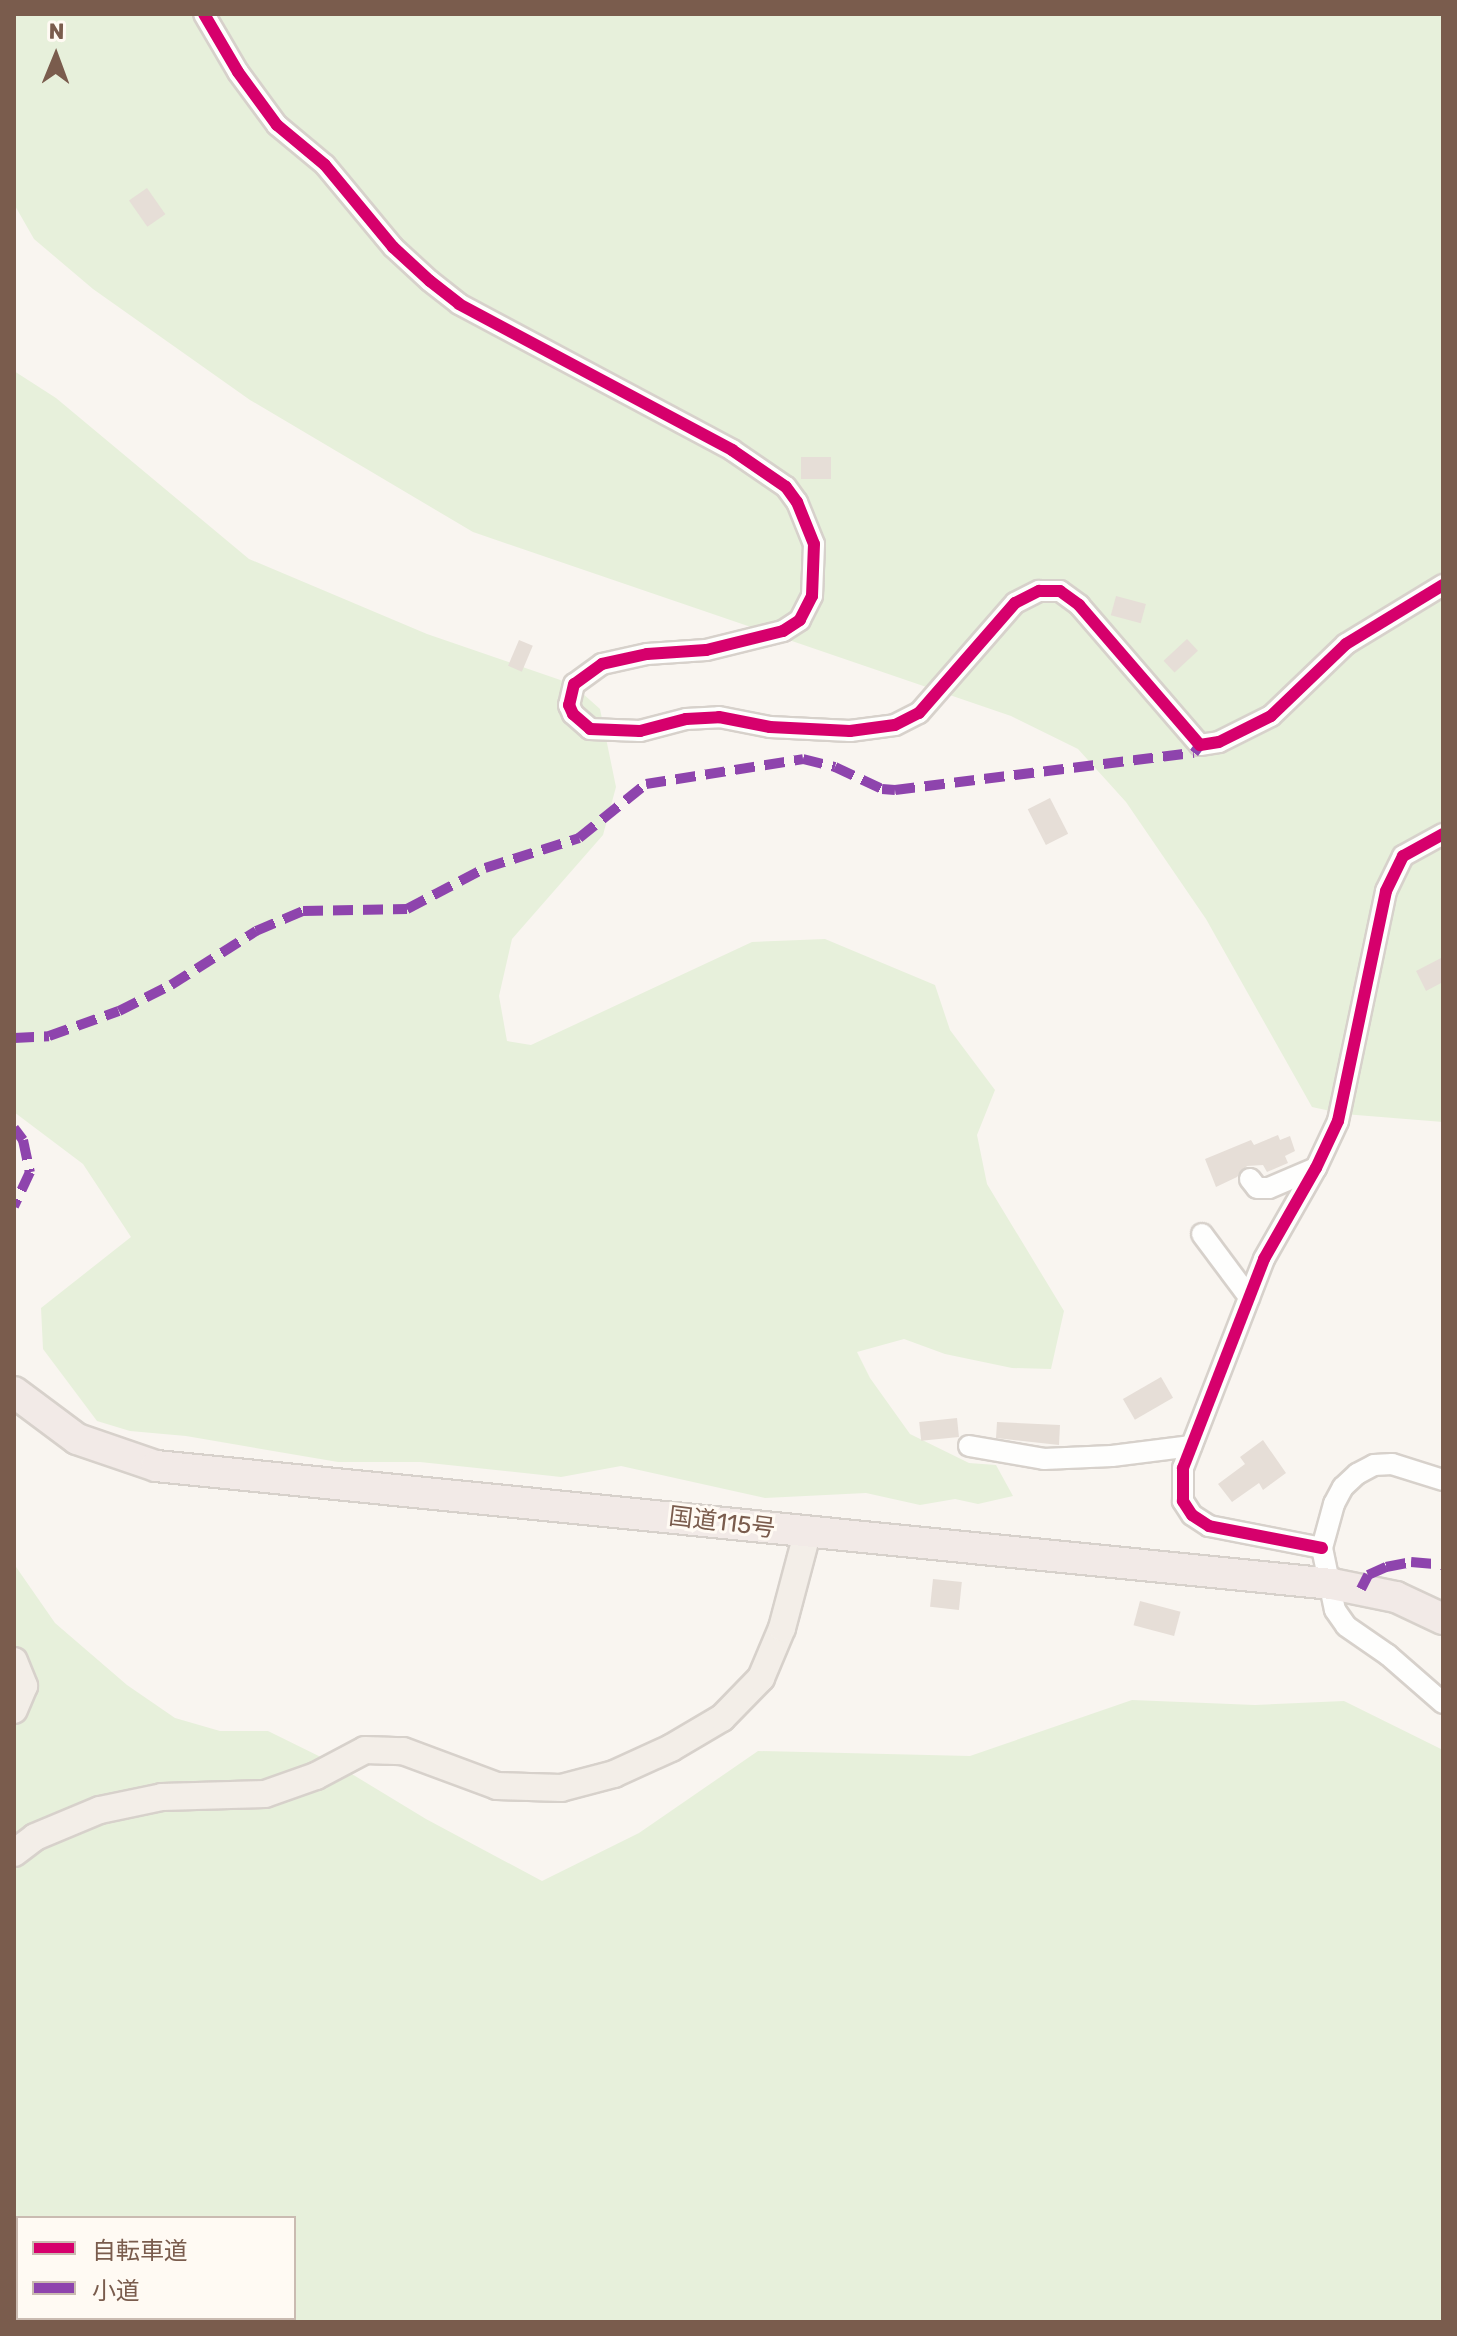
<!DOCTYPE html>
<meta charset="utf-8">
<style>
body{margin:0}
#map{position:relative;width:1457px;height:2336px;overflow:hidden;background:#f9f5f0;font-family:Rubik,"Noto Sans JP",sans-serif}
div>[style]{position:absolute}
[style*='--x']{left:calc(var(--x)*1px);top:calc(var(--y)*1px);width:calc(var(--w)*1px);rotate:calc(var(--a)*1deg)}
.green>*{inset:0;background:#e7f0db}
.building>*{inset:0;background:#e6ded7;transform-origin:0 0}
.roads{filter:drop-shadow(2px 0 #d7d1cb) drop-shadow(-2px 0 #d7d1cb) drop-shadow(0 2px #d7d1cb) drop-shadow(0 -2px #d7d1cb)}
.minor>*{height:20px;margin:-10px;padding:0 10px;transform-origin:10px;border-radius:10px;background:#fefefd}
.major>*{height:26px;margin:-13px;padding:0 13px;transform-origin:13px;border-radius:13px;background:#f3eee8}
.highway>*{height:30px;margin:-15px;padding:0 15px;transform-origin:15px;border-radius:15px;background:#f2eae7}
.quiet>*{height:10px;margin-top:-5px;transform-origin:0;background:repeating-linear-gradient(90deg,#8e44ad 0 20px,transparent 0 30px)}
.cycleway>*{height:12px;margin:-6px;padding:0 6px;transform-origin:6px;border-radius:6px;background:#d6006c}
span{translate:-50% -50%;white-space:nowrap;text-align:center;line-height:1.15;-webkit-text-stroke:6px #fffaf3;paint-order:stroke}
.street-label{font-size:24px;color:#7a5c4d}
.frame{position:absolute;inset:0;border:16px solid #7a5c4d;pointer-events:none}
.legend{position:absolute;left:16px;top:2216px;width:280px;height:104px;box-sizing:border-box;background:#fffaf3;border:2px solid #cabbb1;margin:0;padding:10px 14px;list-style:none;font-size:24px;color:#7a5c4d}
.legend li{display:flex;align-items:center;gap:16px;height:40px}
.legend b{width:40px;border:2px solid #cabbb1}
.north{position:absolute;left:16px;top:16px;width:80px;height:80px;-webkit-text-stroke:6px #fffaf3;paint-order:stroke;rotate:1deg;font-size:22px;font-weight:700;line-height:32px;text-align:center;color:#7a5c4d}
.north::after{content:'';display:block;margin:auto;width:28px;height:36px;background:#7a5c4d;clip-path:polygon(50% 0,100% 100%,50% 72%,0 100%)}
</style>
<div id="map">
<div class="green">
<i style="clip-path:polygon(14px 14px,1443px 14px,1443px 1122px,1344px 1114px,1312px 1107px,1206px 919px,1126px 802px,1078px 749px,1011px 716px,473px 532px,250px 400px,93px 289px,34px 239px,14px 204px)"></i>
<i style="clip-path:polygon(14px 371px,56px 398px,249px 559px,427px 634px,572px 684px,600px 709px,616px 787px,603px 835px,512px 939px,499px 996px,507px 1041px,531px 1045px,752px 942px,825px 939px,935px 985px,950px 1030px,995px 1090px,977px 1135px,987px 1184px,1064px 1311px,1051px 1369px,1012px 1368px,945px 1354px,904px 1339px,857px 1352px,870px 1378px,910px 1434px,969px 1463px,996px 1465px,1013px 1496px,978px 1504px,955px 1499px,920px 1505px,866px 1493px,765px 1498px,621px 1466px,561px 1477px,420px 1462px,338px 1462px,186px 1436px,130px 1431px,97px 1421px,43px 1349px,41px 1308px,131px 1237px,83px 1164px,14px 1112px)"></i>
<i style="clip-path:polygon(evenodd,14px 1564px,55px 1623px,127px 1685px,175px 1718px,220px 1731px,268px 1731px,337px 1765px,426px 1819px,542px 1881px,639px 1833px,758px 1751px,970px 1756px,1132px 1700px,1255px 1705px,1344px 1701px,1443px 1750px,1443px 2322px,14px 2322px,14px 1564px,18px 2218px,294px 2218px,294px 2318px,18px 2318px,18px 2218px)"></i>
</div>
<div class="building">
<i style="left:147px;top:188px;width:32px;height:22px;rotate:55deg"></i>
<i style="left:801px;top:457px;width:30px;height:22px"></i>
<i style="left:1116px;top:596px;width:31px;height:20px;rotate:15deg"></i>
<i style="left:1187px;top:639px;width:16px;height:32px;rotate:47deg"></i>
<i style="left:519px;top:640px;width:15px;height:28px;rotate:23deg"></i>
<i style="left:1050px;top:798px;width:40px;height:25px;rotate:63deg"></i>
<i style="clip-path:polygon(1443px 957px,1443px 982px,1426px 991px,1416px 971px)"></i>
<i style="clip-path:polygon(1278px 1135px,1280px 1140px,1290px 1136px,1295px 1151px,1285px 1156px,1288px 1163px,1267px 1172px,1263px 1165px,1247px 1166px,1237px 1177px,1216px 1187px,1205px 1159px,1251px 1140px,1254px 1145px)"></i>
<i style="left:1161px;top:1377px;width:24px;height:44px;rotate:60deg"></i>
<i style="left:957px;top:1418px;width:19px;height:38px;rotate:84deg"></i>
<i style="clip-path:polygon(997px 1422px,1060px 1425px,1059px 1445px,996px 1438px)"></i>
<i style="clip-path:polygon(1263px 1440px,1286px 1473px,1263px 1490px,1259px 1483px,1232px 1502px,1218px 1484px,1245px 1464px,1240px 1457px)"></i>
<i style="left:933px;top:1579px;width:29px;height:28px;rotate:6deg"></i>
<i style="left:1140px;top:1601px;width:42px;height:25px;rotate:15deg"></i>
</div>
<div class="roads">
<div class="minor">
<i style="--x:204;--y:14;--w:67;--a:59.6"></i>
<i style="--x:238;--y:72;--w:66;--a:53.7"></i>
<i style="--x:277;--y:125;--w:62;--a:39.8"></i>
<i style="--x:325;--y:165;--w:107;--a:50.3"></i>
<i style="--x:393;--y:247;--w:50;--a:42.6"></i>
<i style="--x:430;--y:281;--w:37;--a:38"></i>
<i style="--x:459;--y:304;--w:310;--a:28.1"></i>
<i style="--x:732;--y:450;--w:65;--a:34.4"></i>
<i style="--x:786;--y:487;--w:19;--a:54"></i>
<i style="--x:797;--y:502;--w:45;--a:68"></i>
<i style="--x:814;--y:544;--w:52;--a:92.2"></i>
<i style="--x:812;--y:596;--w:27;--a:117"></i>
<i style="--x:800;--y:620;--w:20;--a:147"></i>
<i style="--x:783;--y:631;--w:79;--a:166.1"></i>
<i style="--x:706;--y:650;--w:59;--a:176.1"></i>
<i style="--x:647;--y:654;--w:46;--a:167.5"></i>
<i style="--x:602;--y:664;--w:34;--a:144"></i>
<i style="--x:574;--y:684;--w:22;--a:103"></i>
<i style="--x:569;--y:705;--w:10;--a:66"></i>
<i style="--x:573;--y:714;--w:23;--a:41"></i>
<i style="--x:590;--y:729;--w:50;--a:2.3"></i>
<i style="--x:640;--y:731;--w:48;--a:-14.6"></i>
<i style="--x:686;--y:719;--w:33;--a:-3"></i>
<i style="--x:719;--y:717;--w:52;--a:11.1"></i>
<i style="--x:770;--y:727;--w:80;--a:2.9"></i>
<i style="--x:850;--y:731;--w:45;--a:-7.6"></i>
<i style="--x:895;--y:725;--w:27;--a:-27"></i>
<i style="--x:919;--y:713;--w:146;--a:-48.9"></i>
<i style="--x:1015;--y:603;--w:27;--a:-27"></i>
<i style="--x:1039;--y:591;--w:21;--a:0"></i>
<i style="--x:1060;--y:591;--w:24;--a:36"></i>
<i style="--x:1079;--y:605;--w:185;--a:49.2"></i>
<i style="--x:1200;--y:745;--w:19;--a:-9"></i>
<i style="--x:1219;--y:742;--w:58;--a:-26.6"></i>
<i style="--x:1271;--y:716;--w:104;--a:-43.8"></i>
<i style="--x:1346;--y:644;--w:114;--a:-31.3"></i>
<i style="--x:1250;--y:1179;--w:11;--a:52"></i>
<i style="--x:1257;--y:1188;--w:12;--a:0"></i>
<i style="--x:1269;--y:1188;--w:51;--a:-23.1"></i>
<i style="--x:1202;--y:1234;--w:79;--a:53.3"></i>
<i style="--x:969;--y:1446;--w:76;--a:9.8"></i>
<i style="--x:1044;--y:1459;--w:68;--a:-2.5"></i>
<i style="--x:1112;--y:1456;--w:80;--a:-7.2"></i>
<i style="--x:1443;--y:1480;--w:53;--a:-162.6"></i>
<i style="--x:1392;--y:1464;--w:18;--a:177"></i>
<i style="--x:1374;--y:1465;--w:19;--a:152"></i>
<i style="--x:1357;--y:1474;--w:19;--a:137"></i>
<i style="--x:1343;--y:1487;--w:19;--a:118"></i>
<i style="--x:1334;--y:1504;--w:46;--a:105.3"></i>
<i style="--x:1322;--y:1548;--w:63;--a:78.2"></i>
<i style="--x:1335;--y:1610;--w:19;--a:55"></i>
<i style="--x:1346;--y:1626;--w:51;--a:34.6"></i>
<i style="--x:1388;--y:1655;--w:73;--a:41.1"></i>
<i style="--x:1322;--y:1548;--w:115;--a:-169"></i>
<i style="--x:1209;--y:1526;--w:20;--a:-147"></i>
<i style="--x:1192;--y:1515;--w:17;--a:-123"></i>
<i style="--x:1183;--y:1501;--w:33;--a:-90"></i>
<i style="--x:1183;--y:1468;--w:224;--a:-68.8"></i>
<i style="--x:1264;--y:1259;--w:105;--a:-60.3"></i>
<i style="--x:1316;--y:1168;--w:52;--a:-64.9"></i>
<i style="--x:1338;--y:1121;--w:235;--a:-78.2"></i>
<i style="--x:1386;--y:891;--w:39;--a:-64"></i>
<i style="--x:1403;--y:856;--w:46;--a:-28.8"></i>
</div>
<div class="major">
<i style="--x:14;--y:1661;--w:27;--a:68"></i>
<i style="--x:24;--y:1686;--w:26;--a:113"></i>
<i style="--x:14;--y:1853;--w:26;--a:-37"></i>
<i style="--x:35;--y:1837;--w:70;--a:-22.6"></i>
<i style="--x:100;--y:1810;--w:63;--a:-11.8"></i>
<i style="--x:162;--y:1797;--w:103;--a:-1.7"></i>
<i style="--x:265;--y:1794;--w:54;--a:-19.4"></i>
<i style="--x:316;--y:1776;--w:55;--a:-28"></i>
<i style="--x:365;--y:1750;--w:38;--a:2"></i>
<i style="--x:403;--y:1751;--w:100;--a:20.4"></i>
<i style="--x:497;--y:1786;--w:64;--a:1.8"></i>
<i style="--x:561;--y:1788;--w:55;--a:-14.8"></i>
<i style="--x:614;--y:1774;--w:63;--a:-24.5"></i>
<i style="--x:671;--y:1748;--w:59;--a:-30.5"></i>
<i style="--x:722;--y:1718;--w:56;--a:-45.7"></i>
<i style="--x:761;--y:1678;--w:54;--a:-67.2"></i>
<i style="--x:782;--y:1628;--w:97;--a:-75.1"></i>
</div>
<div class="highway">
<i style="--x:14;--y:1392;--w:79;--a:36.7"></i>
<i style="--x:77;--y:1439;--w:83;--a:18.9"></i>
<i style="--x:156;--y:1466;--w:1182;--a:5.73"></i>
<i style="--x:1332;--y:1584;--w:65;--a:11.5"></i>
<i style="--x:1396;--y:1597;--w:52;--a:25.1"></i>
</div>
</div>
<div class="quiet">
<i style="--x:14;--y:1038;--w:35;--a:-3"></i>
<i style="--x:49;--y:1036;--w:74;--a:-19.7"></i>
<i style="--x:119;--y:1011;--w:58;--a:-26.6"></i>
<i style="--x:171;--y:985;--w:101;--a:-32.4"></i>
<i style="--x:256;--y:931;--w:51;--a:-23.1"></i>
<i style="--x:303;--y:911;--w:104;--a:-1.1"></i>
<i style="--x:407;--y:909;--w:88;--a:-27.7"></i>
<i style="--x:485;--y:868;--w:99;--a:-17.7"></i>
<i style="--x:579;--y:838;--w:86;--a:-38.9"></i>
<i style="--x:646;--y:784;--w:159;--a:-9"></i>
<i style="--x:803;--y:759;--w:33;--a:14"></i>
<i style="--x:835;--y:767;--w:52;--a:25.1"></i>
<i style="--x:882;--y:789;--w:13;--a:4"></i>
<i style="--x:895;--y:790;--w:301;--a:-7.1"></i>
<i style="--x:1194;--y:753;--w:10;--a:-53"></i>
<i style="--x:14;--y:1128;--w:15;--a:53"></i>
<i style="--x:23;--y:1140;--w:33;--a:78"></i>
<i style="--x:30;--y:1172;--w:38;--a:115"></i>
<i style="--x:1361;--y:1589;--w:16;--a:-63"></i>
<i style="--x:1368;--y:1575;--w:20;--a:-24"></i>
<i style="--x:1386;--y:1567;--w:25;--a:-11"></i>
<i style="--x:1411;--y:1562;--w:32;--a:5"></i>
</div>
<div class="cycleway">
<i style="--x:204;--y:14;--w:67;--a:59.6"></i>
<i style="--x:238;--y:72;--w:66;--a:53.7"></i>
<i style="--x:277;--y:125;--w:62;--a:39.8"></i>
<i style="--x:325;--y:165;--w:107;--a:50.3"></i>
<i style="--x:393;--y:247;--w:50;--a:42.6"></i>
<i style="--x:430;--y:281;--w:37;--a:38"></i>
<i style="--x:459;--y:304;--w:310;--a:28.1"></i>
<i style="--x:732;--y:450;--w:65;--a:34.4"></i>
<i style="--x:786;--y:487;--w:19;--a:54"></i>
<i style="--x:797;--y:502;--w:45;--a:68"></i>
<i style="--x:814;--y:544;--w:52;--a:92.2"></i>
<i style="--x:812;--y:596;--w:27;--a:117"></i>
<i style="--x:800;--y:620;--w:20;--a:147"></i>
<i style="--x:783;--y:631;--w:79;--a:166.1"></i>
<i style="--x:706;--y:650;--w:59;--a:176.1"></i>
<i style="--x:647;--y:654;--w:46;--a:167.5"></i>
<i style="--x:602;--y:664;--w:34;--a:144"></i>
<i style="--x:574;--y:684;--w:22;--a:103"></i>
<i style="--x:569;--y:705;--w:10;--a:66"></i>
<i style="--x:573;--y:714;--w:23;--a:41"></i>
<i style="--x:590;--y:729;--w:50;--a:2.3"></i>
<i style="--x:640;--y:731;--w:48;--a:-14.6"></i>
<i style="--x:686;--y:719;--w:33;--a:-3"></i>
<i style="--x:719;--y:717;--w:52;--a:11.1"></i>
<i style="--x:770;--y:727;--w:80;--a:2.9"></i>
<i style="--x:850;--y:731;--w:45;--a:-7.6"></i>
<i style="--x:895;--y:725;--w:27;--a:-27"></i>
<i style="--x:919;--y:713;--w:146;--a:-48.9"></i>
<i style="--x:1015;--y:603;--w:27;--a:-27"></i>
<i style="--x:1039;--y:591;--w:21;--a:0"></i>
<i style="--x:1060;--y:591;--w:24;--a:36"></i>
<i style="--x:1079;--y:605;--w:185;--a:49.2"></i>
<i style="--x:1200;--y:745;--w:19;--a:-9"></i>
<i style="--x:1219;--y:742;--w:58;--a:-26.6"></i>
<i style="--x:1271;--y:716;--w:104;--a:-43.8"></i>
<i style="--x:1346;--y:644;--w:114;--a:-31.3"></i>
<i style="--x:1322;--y:1548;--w:115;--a:-169"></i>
<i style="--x:1209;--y:1526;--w:20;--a:-147"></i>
<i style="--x:1192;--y:1515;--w:17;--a:-123"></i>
<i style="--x:1183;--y:1501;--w:33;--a:-90"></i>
<i style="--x:1183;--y:1468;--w:224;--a:-68.8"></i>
<i style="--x:1264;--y:1259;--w:105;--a:-60.3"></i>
<i style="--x:1316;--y:1168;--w:52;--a:-64.9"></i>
<i style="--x:1338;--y:1121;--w:235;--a:-78.2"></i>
<i style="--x:1386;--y:891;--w:39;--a:-64"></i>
<i style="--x:1403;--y:856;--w:46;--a:-28.8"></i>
</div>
<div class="street-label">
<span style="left:722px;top:1523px;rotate:7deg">国道115号</span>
</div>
<div class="frame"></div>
<ul class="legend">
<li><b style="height:10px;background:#d6006c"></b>自転車道</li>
<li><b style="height:10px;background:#8e44ad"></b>小道</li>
</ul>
<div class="north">N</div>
</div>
